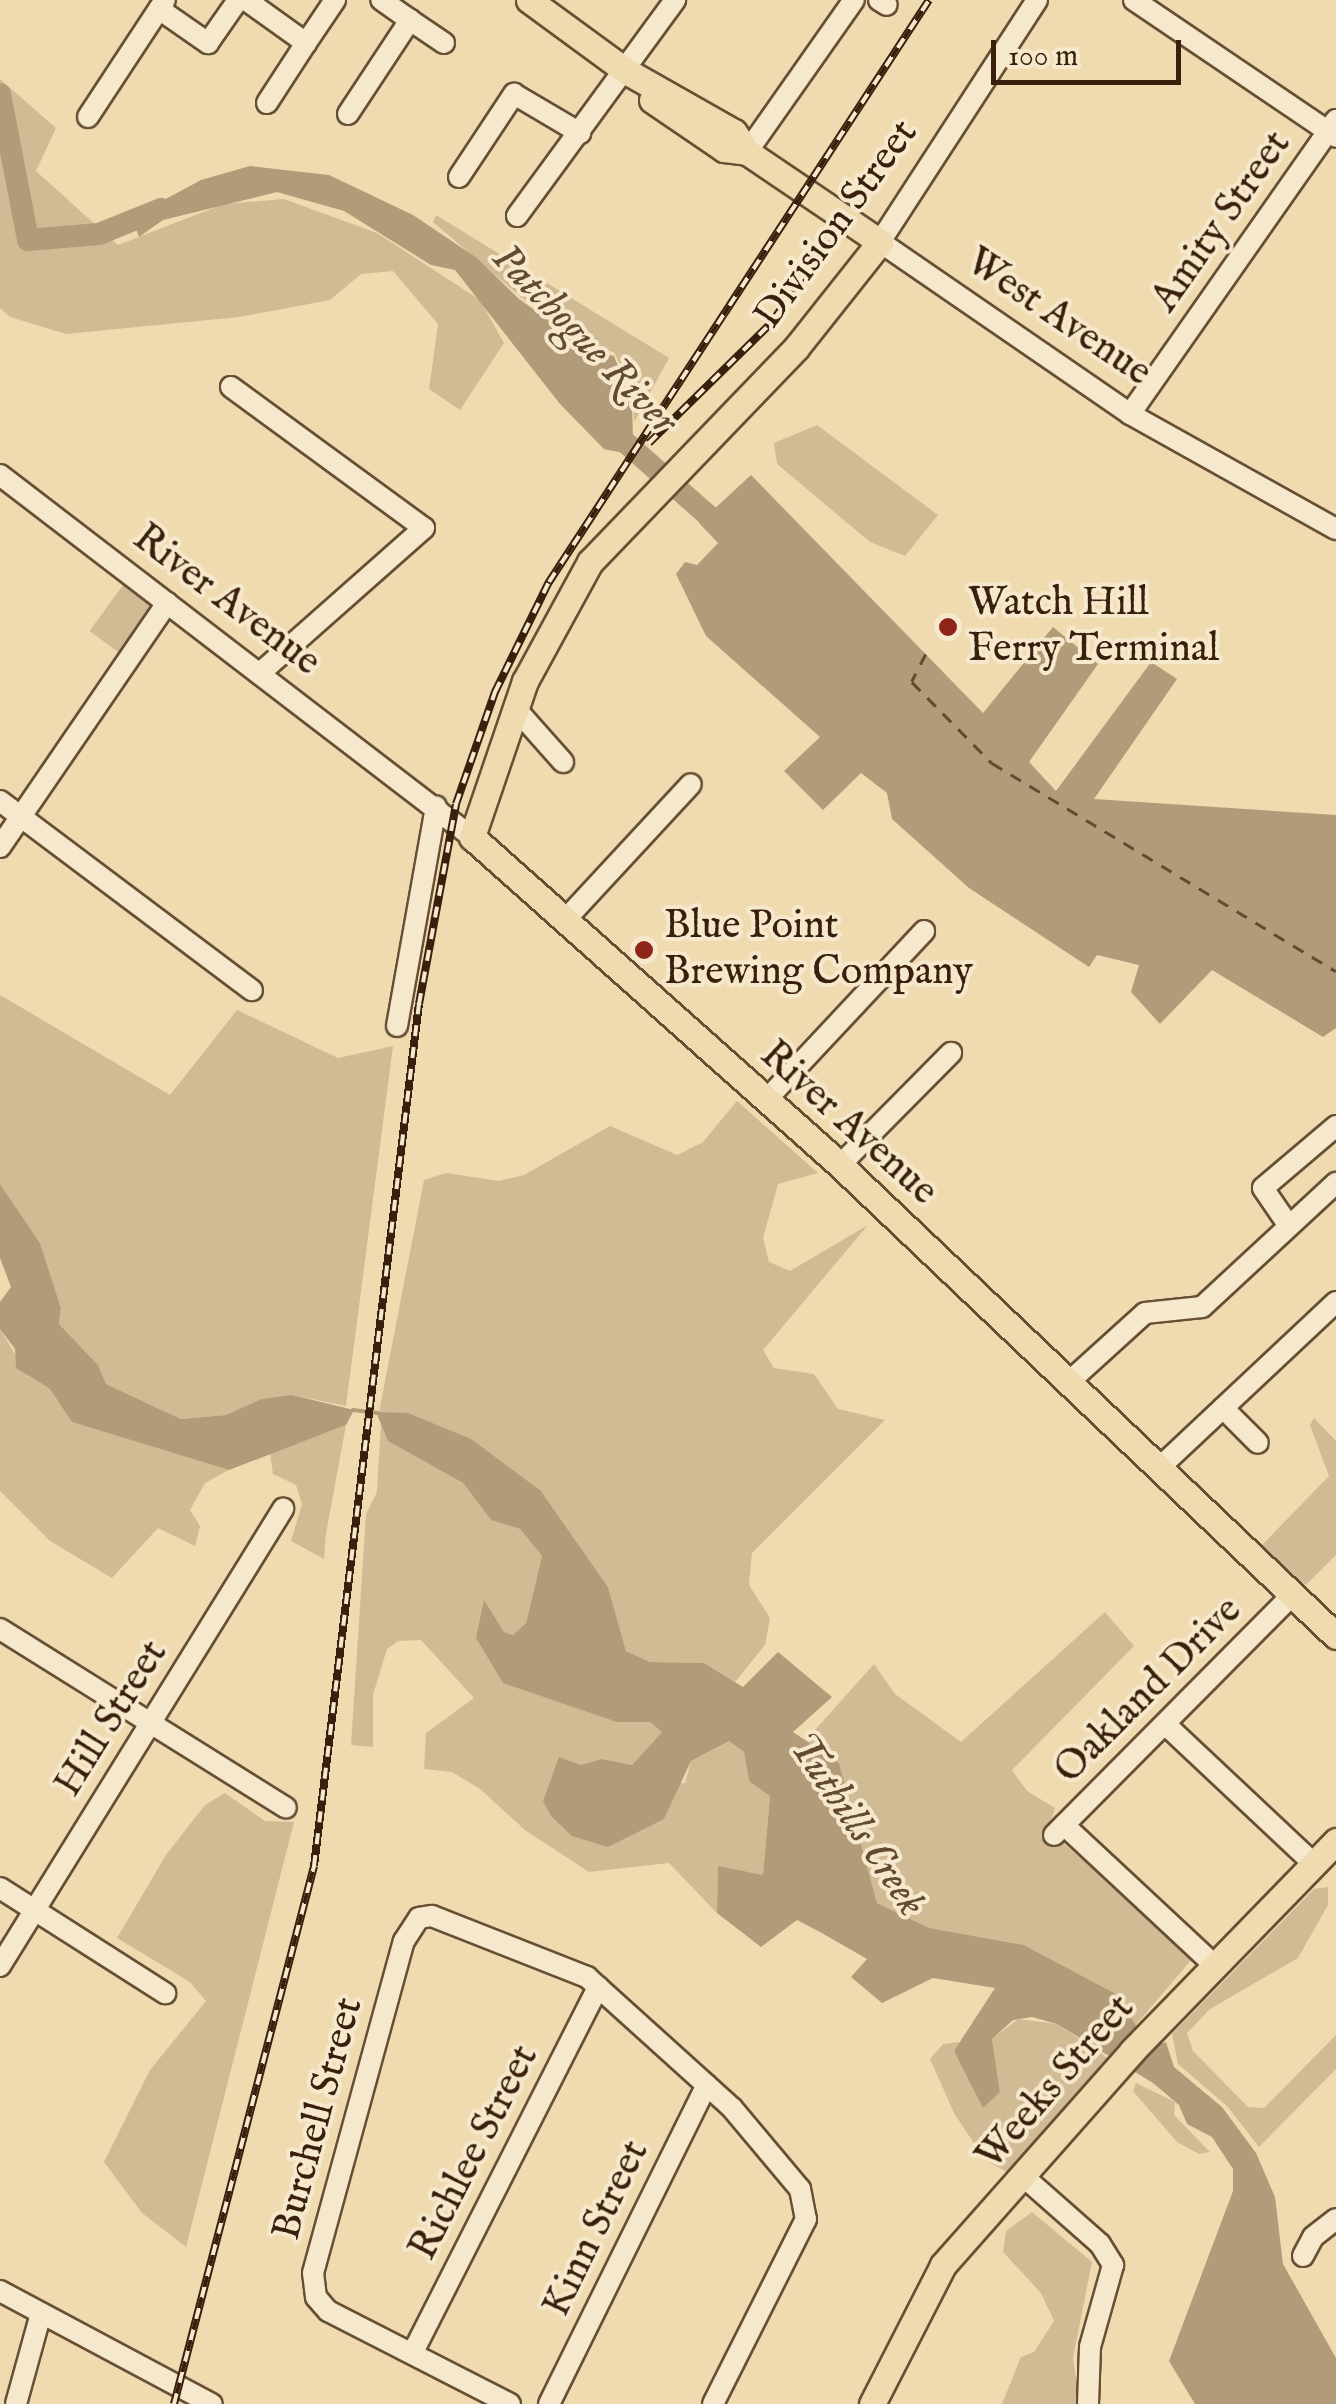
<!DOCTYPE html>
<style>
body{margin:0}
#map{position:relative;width:1336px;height:2404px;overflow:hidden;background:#f0dbb0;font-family:"IM FELL English",serif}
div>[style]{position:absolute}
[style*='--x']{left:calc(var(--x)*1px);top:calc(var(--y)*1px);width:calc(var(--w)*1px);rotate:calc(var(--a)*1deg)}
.green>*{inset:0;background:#d1bb94;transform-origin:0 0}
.water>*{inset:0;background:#b29b78}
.stream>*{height:4px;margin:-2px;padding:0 2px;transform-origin:2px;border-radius:2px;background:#b29b78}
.river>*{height:22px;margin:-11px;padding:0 11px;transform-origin:11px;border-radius:11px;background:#b29b78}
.ferry>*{height:2.5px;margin-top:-1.25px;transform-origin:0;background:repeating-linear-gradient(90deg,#634b32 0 12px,transparent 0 22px)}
.roads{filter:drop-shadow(2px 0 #674f35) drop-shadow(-2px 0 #674f35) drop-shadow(0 2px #674f35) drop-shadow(0 -2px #674f35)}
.minor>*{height:20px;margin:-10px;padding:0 10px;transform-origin:10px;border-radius:10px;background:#f5e8cc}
.major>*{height:25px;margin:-12.5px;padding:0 12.5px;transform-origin:12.5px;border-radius:12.5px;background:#f0dbb0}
.rail>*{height:8px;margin-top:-4px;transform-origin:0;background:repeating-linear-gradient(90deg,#f5e8cc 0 11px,#39200c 0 22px);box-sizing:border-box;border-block:2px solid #39200c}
.dots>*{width:28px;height:28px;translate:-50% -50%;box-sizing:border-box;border:5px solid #f5e8cc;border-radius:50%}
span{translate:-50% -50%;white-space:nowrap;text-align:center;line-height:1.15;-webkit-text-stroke:8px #f5e8cc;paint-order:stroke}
.street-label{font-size:40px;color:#39200c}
.poi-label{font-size:40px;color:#39200c}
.left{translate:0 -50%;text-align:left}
.water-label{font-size:42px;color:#634b32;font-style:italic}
.scale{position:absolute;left:991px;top:40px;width:190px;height:45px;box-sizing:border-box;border:5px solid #39200c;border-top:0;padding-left:12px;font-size:30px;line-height:35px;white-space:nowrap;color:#39200c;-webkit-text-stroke:8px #f5e8cc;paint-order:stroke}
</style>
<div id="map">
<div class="green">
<i style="clip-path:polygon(0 79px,56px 128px,36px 171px,118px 245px,224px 204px,284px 199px,377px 233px,480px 300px,504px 343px,460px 410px,429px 389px,438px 324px,393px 271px,361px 274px,330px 300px,239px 317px,66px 334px,10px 317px,0 308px)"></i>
<i style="clip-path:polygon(436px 215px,669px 358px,634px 422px,633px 391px,614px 352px,593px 347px,521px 297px,433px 222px)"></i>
<i style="clip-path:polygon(817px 425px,938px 515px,905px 556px,870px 542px,777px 464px,774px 443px)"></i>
<i style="left:123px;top:585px;width:41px;height:57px;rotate:36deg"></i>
<i style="clip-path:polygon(0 995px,170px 1095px,237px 1010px,338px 1058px,393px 1046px,346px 1406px,292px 1395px,227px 1415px,181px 1419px,106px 1384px,98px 1365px,59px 1324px,61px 1308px,40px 1243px,0 1184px)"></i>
<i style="clip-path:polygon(737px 1101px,818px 1173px,778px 1184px,763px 1238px,769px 1262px,790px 1271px,868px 1225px,763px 1350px,774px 1368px,814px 1374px,838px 1409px,885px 1420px,752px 1553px,749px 1585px,770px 1618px,765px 1645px,735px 1682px,704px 1663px,650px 1662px,626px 1651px,608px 1587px,541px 1491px,379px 1412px,424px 1180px,446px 1173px,499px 1181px,524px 1175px,610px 1126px,677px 1155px,703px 1142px)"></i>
<i style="clip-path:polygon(0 1329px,28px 1376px,50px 1389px,73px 1422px,229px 1470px,205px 1483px,190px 1510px,200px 1526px,195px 1546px,158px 1528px,112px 1578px,50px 1541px,0 1491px)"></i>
<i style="clip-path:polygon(1314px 1418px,1336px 1441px,1336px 1555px,1306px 1585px,1260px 1547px,1329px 1476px,1310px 1425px)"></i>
<i style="clip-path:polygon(381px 1423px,388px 1441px,463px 1483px,491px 1520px,520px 1529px,542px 1556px,526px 1623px,513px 1635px,504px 1632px,484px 1602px,477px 1638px,617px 1722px,650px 1722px,662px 1732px,632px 1765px,602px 1759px,549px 1781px,685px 1783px,691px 1761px,729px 1741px,744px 1752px,749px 1781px,770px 1795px,763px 1875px,718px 1867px,717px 1913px,669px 1863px,589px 1872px,525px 1830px,480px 1789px,452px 1772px,424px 1769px,426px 1733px,474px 1698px,421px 1640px,398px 1641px,387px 1649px,373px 1695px,373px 1747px,351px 1745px,366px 1514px,377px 1492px)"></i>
<i style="clip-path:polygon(346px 1425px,326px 1534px,324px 1559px,291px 1541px,302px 1504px,296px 1485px,273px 1474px,270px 1454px)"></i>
<i style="clip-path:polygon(1105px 1612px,1134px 1646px,1012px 1770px,1027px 1791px,1055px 1808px,1048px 1830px,1190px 1952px,1192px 1959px,1135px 2026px,1118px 1995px,1024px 1945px,927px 1928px,877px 1903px,839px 1763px,806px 1740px,874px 1664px,895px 1694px,961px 1742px)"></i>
<i style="clip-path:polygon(225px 1793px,265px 1821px,294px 1822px,186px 2247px,142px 2213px,104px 2162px,150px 2070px,206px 2001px,190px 1982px,117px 1938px,166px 1855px,205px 1805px)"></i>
<i style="clip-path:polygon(1328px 1887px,1328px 1905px,1298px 1958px,1210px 2009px,1187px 2033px,1193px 2051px,1248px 2107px,1264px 2108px,1336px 2035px,1336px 2069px,1259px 2147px,1227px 2106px,1178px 2064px,1172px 2034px,1314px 1889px)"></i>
<i style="clip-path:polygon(1018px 2019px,1057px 2024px,1109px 2059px,1007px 2172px,986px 2161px,955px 2115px,930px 2059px,943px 2044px,960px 2042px,954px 2052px,1000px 2092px,992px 2039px)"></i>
<i style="clip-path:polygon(1136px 2083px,1175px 2102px,1174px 2115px,1210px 2152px,1199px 2154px,1177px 2142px,1133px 2091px)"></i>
<i style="clip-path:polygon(1032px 2212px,1092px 2262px,1073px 2358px,1080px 2404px,1002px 2404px,1021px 2357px,1034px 2352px,1054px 2321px,1041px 2293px,1003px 2252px,1006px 2231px)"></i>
</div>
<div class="water">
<i style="clip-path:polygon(250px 166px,329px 175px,413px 215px,477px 258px,519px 299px,591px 350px,614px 356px,632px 402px,633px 439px,623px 453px,604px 449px,560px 404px,455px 270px,431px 265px,344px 211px,277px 192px,163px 220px,139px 237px,133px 221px,147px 209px,201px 180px)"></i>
<i style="clip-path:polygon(751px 475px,983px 713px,1053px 627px,1098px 664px,1029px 762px,1056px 791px,1151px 662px,1177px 679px,1094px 799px,1336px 815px,1336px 1028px,1323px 1037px,1212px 970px,1160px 1024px,1131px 992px,1139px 965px,1097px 955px,1089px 967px,969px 888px,892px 819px,887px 793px,861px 773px,823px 810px,784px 771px,820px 737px,706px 636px,676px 574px,685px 562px,697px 565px,718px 543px,699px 523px)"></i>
<i style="clip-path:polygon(0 1184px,40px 1243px,61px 1308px,59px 1324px,98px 1365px,106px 1384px,181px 1419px,226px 1415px,262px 1399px,292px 1395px,354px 1410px,346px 1425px,229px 1470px,72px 1422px,50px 1389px,16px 1368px,15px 1349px,0 1329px,0 1302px,11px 1287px,0 1258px)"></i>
<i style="clip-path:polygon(376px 1412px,408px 1413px,471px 1439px,541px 1491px,608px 1587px,626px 1651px,650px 1662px,704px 1663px,743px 1687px,778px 1652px,832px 1697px,793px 1732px,839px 1763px,877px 1903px,929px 1928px,1024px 1945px,1118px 1995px,1136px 2026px,1156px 2045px,1166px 2042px,1174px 2067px,1222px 2107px,1256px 2153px,1275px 2197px,1283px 2264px,1336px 2358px,1336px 2404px,1195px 2404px,1169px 2361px,1233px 2191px,1233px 2169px,1212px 2137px,1187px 2124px,1179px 2105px,1153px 2083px,1057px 2024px,1032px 2017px,1013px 2020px,992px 2039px,1000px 2092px,983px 2108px,954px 2051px,995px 1988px,933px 1978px,882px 2003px,851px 1977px,867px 1959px,820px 1932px,797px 1920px,761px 1947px,717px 1913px,718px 1866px,763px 1875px,770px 1796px,749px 1781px,744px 1752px,729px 1741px,691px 1761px,664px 1819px,608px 1847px,572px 1836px,551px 1816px,543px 1801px,559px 1757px,581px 1765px,602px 1759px,632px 1765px,662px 1732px,650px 1722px,617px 1722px,503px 1683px,476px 1638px,484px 1600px,504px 1632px,513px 1635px,526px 1623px,542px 1556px,520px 1529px,491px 1520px,463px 1483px,388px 1441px)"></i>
</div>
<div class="stream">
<i style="--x:353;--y:1410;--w:25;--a:7"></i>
</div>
<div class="river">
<i style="--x:0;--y:94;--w:149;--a:79.1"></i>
<i style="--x:28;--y:240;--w:71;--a:-4.8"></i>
<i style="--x:99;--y:234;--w:67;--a:-22"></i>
<i style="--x:608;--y:427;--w:163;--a:41.5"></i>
</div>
<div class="ferry">
<i style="--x:926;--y:654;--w:31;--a:117"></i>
<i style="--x:912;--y:682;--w:114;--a:45.4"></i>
<i style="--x:992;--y:763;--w:402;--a:31.2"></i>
</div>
<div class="roads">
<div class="minor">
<i style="--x:246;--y:0;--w:74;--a:35.6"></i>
<i style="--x:306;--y:43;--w:52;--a:-56"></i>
<i style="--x:879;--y:0;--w:9;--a:32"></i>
<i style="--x:1037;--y:0;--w:288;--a:123"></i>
<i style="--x:880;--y:242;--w:303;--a:34.5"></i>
<i style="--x:1130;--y:414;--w:236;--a:29.2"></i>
<i style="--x:1134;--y:0;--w:244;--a:34.1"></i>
<i style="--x:159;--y:9;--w:60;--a:34.8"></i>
<i style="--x:208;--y:43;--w:52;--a:-55.1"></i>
<i style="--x:410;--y:20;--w:41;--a:34.1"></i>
<i style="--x:267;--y:103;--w:72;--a:-57"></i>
<i style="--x:348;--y:114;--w:113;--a:-56.6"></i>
<i style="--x:410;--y:20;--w:35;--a:-145"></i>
<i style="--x:88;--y:117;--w:140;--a:-56.7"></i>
<i style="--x:747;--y:152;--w:186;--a:-54.9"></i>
<i style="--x:459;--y:177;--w:100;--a:-56.5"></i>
<i style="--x:514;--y:94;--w:77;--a:30.6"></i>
<i style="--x:517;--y:216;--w:268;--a:-53.8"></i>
<i style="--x:231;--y:387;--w:239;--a:36.2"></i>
<i style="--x:424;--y:528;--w:220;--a:138.5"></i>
<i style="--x:1130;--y:414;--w:359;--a:-55"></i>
<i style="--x:0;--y:475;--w:595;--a:37.49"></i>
<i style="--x:516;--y:709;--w:71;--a:48.4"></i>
<i style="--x:0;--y:801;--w:315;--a:36.9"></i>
<i style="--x:0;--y:847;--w:296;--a:-55.6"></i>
<i style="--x:565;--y:920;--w:185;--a:-47.2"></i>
<i style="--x:397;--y:1026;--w:223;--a:-79.9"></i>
<i style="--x:767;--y:1099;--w:230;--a:-46.9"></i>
<i style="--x:840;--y:1165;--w:158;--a:-45.3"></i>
<i style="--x:1289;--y:1226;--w:46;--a:-124.4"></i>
<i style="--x:1263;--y:1188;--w:96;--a:-40.3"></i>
<i style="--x:1070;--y:1381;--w:101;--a:-42.2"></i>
<i style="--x:1145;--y:1313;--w:57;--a:-6"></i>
<i style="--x:1202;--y:1307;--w:183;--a:-42.8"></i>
<i style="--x:1223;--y:1408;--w:49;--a:45"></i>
<i style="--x:1158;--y:1469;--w:244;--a:-43.2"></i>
<i style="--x:0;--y:1629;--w:337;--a:32"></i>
<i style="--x:1166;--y:1725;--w:202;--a:43.2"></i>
<i style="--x:1064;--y:1825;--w:204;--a:43"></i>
<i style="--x:1054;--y:1835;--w:338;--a:-45.2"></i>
<i style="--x:0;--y:1888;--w:196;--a:32.5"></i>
<i style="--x:0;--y:1966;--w:538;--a:-58.23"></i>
<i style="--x:1024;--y:2177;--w:101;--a:41.4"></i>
<i style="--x:1100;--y:2244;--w:25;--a:58"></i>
<i style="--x:1113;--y:2265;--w:85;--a:105.7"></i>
<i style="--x:1090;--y:2347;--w:57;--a:92"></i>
<i style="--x:1303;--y:2256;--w:21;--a:-62"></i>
<i style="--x:1313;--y:2237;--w:29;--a:-38"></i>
<i style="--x:0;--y:2291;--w:240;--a:28.1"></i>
<i style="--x:414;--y:2350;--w:407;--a:-63.1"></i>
<i style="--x:16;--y:2404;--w:94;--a:-74.6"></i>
<i style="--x:510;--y:2404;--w:204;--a:-152.9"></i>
<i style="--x:328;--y:2311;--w:18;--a:-131"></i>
<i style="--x:316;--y:2297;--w:24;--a:-97"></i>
<i style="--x:313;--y:2273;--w:344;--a:-74.7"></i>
<i style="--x:404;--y:1941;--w:27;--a:-57"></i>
<i style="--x:419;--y:1918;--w:13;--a:-9"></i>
<i style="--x:432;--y:1916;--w:167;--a:21.5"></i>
<i style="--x:587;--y:1977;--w:195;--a:42.1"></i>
<i style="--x:732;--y:2108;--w:106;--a:50"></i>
<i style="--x:800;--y:2189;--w:31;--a:79"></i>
<i style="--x:806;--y:2219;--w:207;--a:116.7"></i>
<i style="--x:549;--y:2404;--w:356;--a:-63.7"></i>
</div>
<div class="major">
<i style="--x:529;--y:0;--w:120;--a:36.2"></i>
<i style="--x:626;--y:71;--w:124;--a:29.5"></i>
<i style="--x:734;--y:132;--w:24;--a:57"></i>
<i style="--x:747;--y:152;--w:161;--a:34.1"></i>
<i style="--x:880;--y:242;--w:135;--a:128.4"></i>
<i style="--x:796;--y:348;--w:297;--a:133.9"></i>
<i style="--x:590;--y:562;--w:136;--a:118.6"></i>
<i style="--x:525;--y:681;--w:165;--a:108.8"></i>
<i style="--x:472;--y:837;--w:493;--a:41.7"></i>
<i style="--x:840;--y:1165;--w:684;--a:43.52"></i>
<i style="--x:652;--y:100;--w:87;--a:34.2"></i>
<i style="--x:724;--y:149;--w:23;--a:7"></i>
<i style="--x:872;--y:2404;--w:156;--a:-62.9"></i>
<i style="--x:943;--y:2265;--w:286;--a:-48.5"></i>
<i style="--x:1132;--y:2051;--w:293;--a:-45.8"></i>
</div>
</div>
<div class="rail">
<i style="--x:649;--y:443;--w:174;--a:-44.5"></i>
<i style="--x:773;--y:321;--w:98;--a:-56.6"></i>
<i style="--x:174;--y:2404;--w:556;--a:-75.41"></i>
<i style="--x:314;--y:1866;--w:868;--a:-83.06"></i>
<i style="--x:419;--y:1004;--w:203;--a:-79.5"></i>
<i style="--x:456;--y:804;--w:119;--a:-70.8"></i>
<i style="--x:495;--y:692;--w:123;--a:-63.9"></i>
<i style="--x:549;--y:582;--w:695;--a:-56.86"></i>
</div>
<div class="dots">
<i style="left:948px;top:627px;background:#8f2418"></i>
<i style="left:644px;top:950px;background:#8f2418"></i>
</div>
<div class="street-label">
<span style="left:1222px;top:222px;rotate:-55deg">Amity Street</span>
<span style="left:837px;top:225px;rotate:-54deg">Division Street</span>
<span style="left:1058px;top:318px;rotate:34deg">West Avenue</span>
<span style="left:226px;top:601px;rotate:37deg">River Avenue</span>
<span style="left:848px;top:1124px;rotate:42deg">River Avenue</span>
<span style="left:1149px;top:1691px;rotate:-45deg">Oakland Drive</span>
<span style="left:112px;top:1719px;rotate:-58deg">Hill Street</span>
<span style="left:1056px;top:2083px;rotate:-49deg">Weeks Street</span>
<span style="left:319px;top:2119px;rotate:-75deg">Burchell Street</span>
<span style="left:475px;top:2153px;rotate:-63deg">Richlee Street</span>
<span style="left:597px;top:2229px;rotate:-64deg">Kinn Street</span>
</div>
<div class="poi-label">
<span class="left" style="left:968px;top:627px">Watch Hill<br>Ferry Terminal</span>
<span class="left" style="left:664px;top:950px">Blue Point<br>Brewing Company</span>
</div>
<div class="water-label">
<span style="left:584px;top:340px;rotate:46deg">Patchogue River</span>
<span style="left:856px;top:1825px;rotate:56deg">Tuthills Creek</span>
</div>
<div class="scale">100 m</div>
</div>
